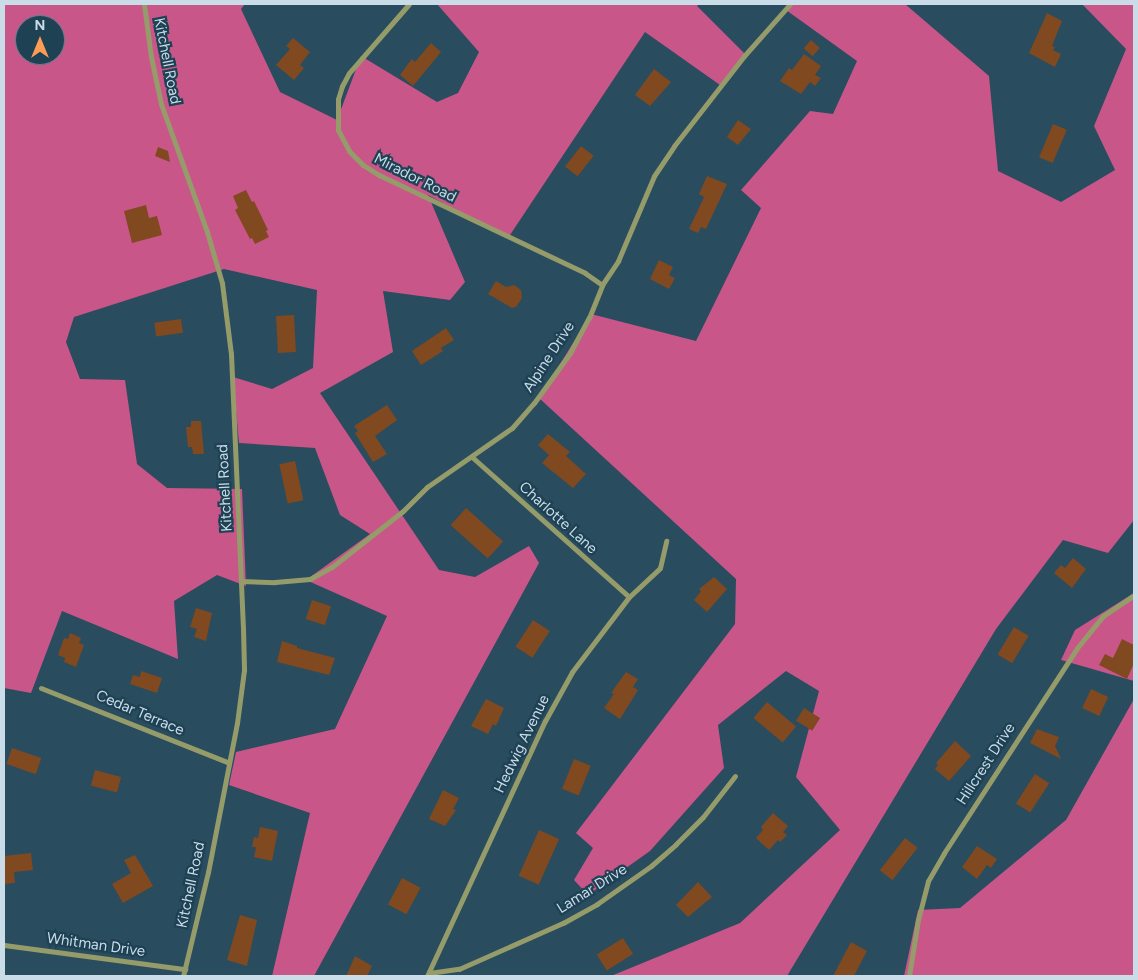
<!DOCTYPE html>
<style>
body{margin:0}
#map{position:relative;width:1138px;height:980px;overflow:hidden;background:#294c5f;font-family:Figtree,sans-serif}
div>[style]{position:absolute}
[style*='--x']{left:calc(var(--x)*1px);top:calc(var(--y)*1px);width:calc(var(--w)*1px);rotate:calc(var(--a)*1deg)}
.forest>*{inset:0;background:#c95689}
.building>*{inset:0;background:#80491f;transform-origin:0 0}
.street>*{height:5px;margin:-2.5px;padding:0 2.5px;transform-origin:2.5px;border-radius:2.5px;background:#959c6a}
span{translate:-50% -50%;white-space:nowrap;text-align:center;line-height:1.15;-webkit-text-stroke:4.5px #1e4154;paint-order:stroke}
.street-label{font-size:15px;color:#c9dce8}
.frame{position:absolute;inset:0;border:5px solid #c9dce8;pointer-events:none}
.north{position:absolute;left:15px;top:15px;width:50px;height:50px;box-sizing:border-box;background:#1e4154;border:1px solid #627f8f;border-radius:50%;rotate:0deg;font-size:14px;font-weight:700;line-height:20px;text-align:center;color:#c9dce8}
.north::after{content:'';display:block;margin:auto;width:18px;height:22px;background:#fd9c55;clip-path:polygon(50% 0,100% 100%,50% 72%,0 100%)}
</style>
<div id="map">
<div class="forest">
<i style="clip-path:polygon(evenodd,4px 4px,245px 4px,241px 9px,280px 92px,337px 120px,361px 56px,437px 102px,458px 93px,479px 52px,437px 4px,699px 4px,697px 6px,745px 54px,720px 85px,645px 32px,508px 238px,428px 195px,465px 282px,450px 300px,383px 291px,393px 352px,320px 393px,439px 570px,475px 577px,529px 546px,539px 563px,314px 976px,272px 976px,310px 813px,229px 785px,236px 752px,335px 729px,387px 616px,306px 580px,370px 534px,340px 515px,315px 448px,239px 443px,233px 377px,272px 389px,313px 368px,317px 290px,224px 269px,74px 317px,66px 342px,80px 379px,125px 380px,137px 464px,167px 488px,242px 489px,246px 586px,217px 575px,174px 601px,178px 659px,62px 611px,31px 693px,4px 688px,4px 4px,25px 25px,55px 25px,55px 55px,25px 55px,25px 25px)"></i>
<i style="clip-path:polygon(791px 4px,905px 4px,989px 76px,998px 171px,1061px 202px,1115px 170px,1094px 126px,1126px 49px,1082px 4px,1134px 4px,1134px 520px,1108px 553px,1063px 540px,996px 629px,787px 976px,611px 976px,740px 923px,840px 830px,796px 777px,819px 691px,786px 671px,718px 725px,724px 768px,650px 851px,588px 895px,574px 880px,593px 848px,576px 833px,735px 624px,736px 579px,539px 398px,591px 314px,696px 341px,761px 208px,741px 190px,810px 111px,833px 114px,857px 61px,786px 10px)"></i>
<i style="clip-path:polygon(1134px 593px,1134px 681px,1061px 660px,1075px 630px)"></i>
<i style="clip-path:polygon(1134px 699px,1134px 976px,904px 976px,918px 910px,960px 908px,1066px 820px)"></i>
</div>
<div class="building">
<i style="clip-path:polygon(1047px 13px,1062px 21px,1052px 46px,1055px 47px,1053px 50px,1061px 54px,1055px 67px,1029px 53px)"></i>
<i style="clip-path:polygon(293px 38px,310px 52px,300px 65px,304px 68px,294px 80px,276px 65px,290px 49px,286px 46px)"></i>
<i style="left:811px;top:40px;width:12px;height:11px;rotate:42deg"></i>
<i style="clip-path:polygon(431px 43px,441px 52px,413px 86px,400px 75px,408px 64px,412px 59px,415px 62px)"></i>
<i style="clip-path:polygon(804px 54px,821px 66px,815px 75px,821px 78px,815px 86px,810px 82px,801px 94px,780px 81px,789px 68px,792px 70px)"></i>
<i style="clip-path:polygon(654px 69px,671px 82px,650px 106px,635px 95px)"></i>
<i style="clip-path:polygon(738px 120px,751px 129px,738px 145px,727px 137px)"></i>
<i style="left:1053px;top:124px;width:15px;height:36px;rotate:23deg"></i>
<i style="left:581px;top:146px;width:16px;height:26px;rotate:38deg"></i>
<i style="clip-path:polygon(158px 147px,168px 151px,170px 162px,155px 156px)"></i>
<i style="clip-path:polygon(707px 176px,727px 184px,706px 229px,701px 227px,698px 233px,689px 229px,704px 197px,699px 194px)"></i>
<i style="clip-path:polygon(246px 190px,252px 202px,254px 201px,268px 230px,266px 231px,269px 237px,255px 244px,252px 238px,250px 239px,235px 210px,238px 208px,233px 196px)"></i>
<i style="clip-path:polygon(146px 205px,149px 218px,157px 216px,162px 235px,132px 243px,124px 211px)"></i>
<i style="clip-path:polygon(659px 260px,673px 267px,669px 275px,675px 278px,669px 289px,650px 279px)"></i>
<i style="clip-path:polygon(496px 281px,506px 287px,514px 285px,521px 290px,522px 298px,516px 307px,512px 308px,488px 294px)"></i>
<i style="left:294px;top:315px;width:37px;height:18px;rotate:87deg"></i>
<i style="left:181px;top:319px;width:14px;height:27px;rotate:82deg"></i>
<i style="clip-path:polygon(446px 328px,454px 340px,441px 348px,443px 351px,421px 365px,412px 351px)"></i>
<i style="clip-path:polygon(387px 405px,397px 420px,375px 436px,387px 454px,373px 462px,355px 433px,358px 431px,354px 426px)"></i>
<i style="clip-path:polygon(191px 421px,201px 421px,204px 454px,193px 454px,192px 447px,188px 447px,186px 427px,191px 427px)"></i>
<i style="clip-path:polygon(548px 434px,570px 452px,566px 456px,586px 474px,573px 488px,542px 463px,549px 455px,538px 445px)"></i>
<i style="left:295px;top:461px;width:40px;height:16px;rotate:78deg"></i>
<i style="left:466px;top:508px;width:50px;height:23px;rotate:42deg"></i>
<i style="clip-path:polygon(1073px 558px,1086px 569px,1072px 588px,1054px 573px,1061px 565px,1065px 568px)"></i>
<i style="clip-path:polygon(714px 577px,727px 589px,707px 612px,694px 600px,701px 591px,699px 589px)"></i>
<i style="left:312px;top:600px;width:20px;height:20px;rotate:18deg"></i>
<i style="clip-path:polygon(196px 608px,212px 613px,206px 641px,194px 637px,197px 629px,190px 627px)"></i>
<i style="left:533px;top:620px;width:20px;height:32px;rotate:33deg"></i>
<i style="left:1014px;top:627px;width:17px;height:32px;rotate:31deg"></i>
<i style="clip-path:polygon(70px 633px,81px 638px,79px 643px,84px 645px,76px 667px,64px 662px,65px 658px,58px 655px,64px 638px,68px 639px)"></i>
<i style="clip-path:polygon(1122px 639px,1134px 645px,1134px 663px,1127px 679px,1099px 665px,1105px 654px,1113px 658px)"></i>
<i style="clip-path:polygon(282px 641px,297px 646px,297px 648px,335px 658px,329px 675px,277px 662px)"></i>
<i style="clip-path:polygon(141px 671px,162px 678px,157px 693px,130px 684px,133px 675px,140px 677px)"></i>
<i style="clip-path:polygon(626px 672px,638px 679px,633px 687px,638px 690px,620px 719px,604px 708px,614px 694px,611px 693px)"></i>
<i style="left:1091px;top:689px;width:19px;height:21px;rotate:25deg"></i>
<i style="clip-path:polygon(486px 699px,504px 708px,496px 726px,493px 724px,488px 734px,471px 726px)"></i>
<i style="left:767px;top:702px;width:38px;height:21px;rotate:40deg"></i>
<i style="left:804px;top:708px;width:19px;height:15px;rotate:32deg"></i>
<i style="clip-path:polygon(1037px 729px,1059px 737px,1055px 746px,1061px 759px,1030px 743px)"></i>
<i style="clip-path:polygon(955px 741px,971px 756px,949px 781px,935px 769px,938px 765px,936px 763px)"></i>
<i style="left:12px;top:748px;width:31px;height:17px;rotate:19deg"></i>
<i style="left:574px;top:759px;width:18px;height:32px;rotate:22deg"></i>
<i style="left:95px;top:770px;width:27px;height:16px;rotate:15deg"></i>
<i style="left:1035px;top:774px;width:17px;height:35px;rotate:33deg"></i>
<i style="clip-path:polygon(443px 790px,459px 798px,453px 809px,456px 810px,445px 826px,429px 819px)"></i>
<i style="clip-path:polygon(773px 813px,788px 826px,783px 832px,787px 835px,780px 842px,778px 840px,769px 850px,756px 838px,763px 830px,761px 827px)"></i>
<i style="clip-path:polygon(260px 827px,278px 831px,272px 861px,254px 857px,256px 847px,252px 847px,254px 837px,258px 838px)"></i>
<i style="left:539px;top:830px;width:22px;height:50px;rotate:24deg"></i>
<i style="left:905px;top:838px;width:16px;height:41px;rotate:38deg"></i>
<i style="clip-path:polygon(977px 846px,997px 859px,991px 868px,987px 865px,977px 879px,962px 867px)"></i>
<i style="clip-path:polygon(31px 853px,33px 870px,14px 872px,15px 883px,4px 884px,4px 856px)"></i>
<i style="clip-path:polygon(135px 855px,153px 886px,123px 903px,112px 884px,131px 873px,124px 860px)"></i>
<i style="left:402px;top:878px;width:21px;height:30px;rotate:28deg"></i>
<i style="clip-path:polygon(698px 882px,712px 897px,688px 917px,676px 905px)"></i>
<i style="clip-path:polygon(240px 915px,257px 920px,247px 966px,227px 960px)"></i>
<i style="left:623px;top:938px;width:19px;height:31px;rotate:58deg"></i>
<i style="clip-path:polygon(851px 942px,867px 951px,854px 976px,833px 976px)"></i>
<i style="clip-path:polygon(355px 956px,372px 966px,367px 976px,346px 976px)"></i>
</div>
<div class="street">
<i style="--x:144;--y:4;--w:53;--a:82.5"></i>
<i style="--x:151;--y:57;--w:48;--a:78"></i>
<i style="--x:161;--y:104;--w:136;--a:70.2"></i>
<i style="--x:207;--y:232;--w:53;--a:73.6"></i>
<i style="--x:222;--y:283;--w:72;--a:82.8"></i>
<i style="--x:231;--y:354;--w:274;--a:87.5"></i>
<i style="--x:243;--y:628;--w:42;--a:88.6"></i>
<i style="--x:244;--y:670;--w:53;--a:97.5"></i>
<i style="--x:237;--y:723;--w:152;--a:101"></i>
<i style="--x:208;--y:872;--w:107;--a:103.5"></i>
<i style="--x:409;--y:4;--w:91;--a:131"></i>
<i style="--x:349;--y:73;--w:15;--a:118"></i>
<i style="--x:342;--y:86;--w:14;--a:107"></i>
<i style="--x:338;--y:99;--w:31;--a:90"></i>
<i style="--x:338;--y:130;--w:24;--a:62"></i>
<i style="--x:349;--y:151;--w:20;--a:45"></i>
<i style="--x:363;--y:165;--w:19;--a:32"></i>
<i style="--x:379;--y:175;--w:228;--a:25.4"></i>
<i style="--x:585;--y:273;--w:21;--a:35"></i>
<i style="--x:472;--y:457;--w:210;--a:41.7"></i>
<i style="--x:241;--y:581;--w:34;--a:2"></i>
<i style="--x:275;--y:582;--w:35;--a:-5"></i>
<i style="--x:310;--y:579;--w:25;--a:-29"></i>
<i style="--x:332;--y:567;--w:90;--a:-38.3"></i>
<i style="--x:403;--y:511;--w:34;--a:-45"></i>
<i style="--x:427;--y:487;--w:103;--a:-34.8"></i>
<i style="--x:512;--y:428;--w:33;--a:-49"></i>
<i style="--x:534;--y:403;--w:62;--a:-54.2"></i>
<i style="--x:570;--y:353;--w:40;--a:-62"></i>
<i style="--x:589;--y:318;--w:35;--a:-68"></i>
<i style="--x:602;--y:285;--w:29;--a:-56"></i>
<i style="--x:618;--y:261;--w:92;--a:-67"></i>
<i style="--x:654;--y:176;--w:36;--a:-56"></i>
<i style="--x:674;--y:146;--w:114;--a:-52.1"></i>
<i style="--x:744;--y:56;--w:69;--a:-48.5"></i>
<i style="--x:41;--y:688;--w:202;--a:21.7"></i>
<i style="--x:4;--y:945;--w:183;--a:7.6"></i>
<i style="--x:429;--y:973;--w:30;--a:-8"></i>
<i style="--x:459;--y:969;--w:114;--a:-23.9"></i>
<i style="--x:563;--y:923;--w:39;--a:-29"></i>
<i style="--x:597;--y:904;--w:66;--a:-35.1"></i>
<i style="--x:651;--y:866;--w:33;--a:-41"></i>
<i style="--x:676;--y:844;--w:38;--a:-45"></i>
<i style="--x:703;--y:817;--w:52;--a:-52"></i>
<i style="--x:427;--y:976;--w:281;--a:-65.2"></i>
<i style="--x:545;--y:721;--w:56;--a:-61.1"></i>
<i style="--x:572;--y:672;--w:94;--a:-52.8"></i>
<i style="--x:629;--y:597;--w:42;--a:-43.1"></i>
<i style="--x:660;--y:568;--w:28;--a:-77"></i>
<i style="--x:909;--y:976;--w:57;--a:-80.9"></i>
<i style="--x:918;--y:920;--w:40;--a:-75.6"></i>
<i style="--x:928;--y:881;--w:32;--a:-60"></i>
<i style="--x:944;--y:853;--w:244;--a:-57"></i>
<i style="--x:1077;--y:648;--w:41;--a:-50.9"></i>
<i style="--x:1103;--y:616;--w:37;--a:-34"></i>
</div>
<div class="street-label">
<span style="left:167px;top:61px;rotate:79deg">Kitchell Road</span>
<span style="left:415px;top:178px;rotate:27deg">Mirador Road</span>
<span style="left:549px;top:357px;rotate:-57deg">Alpine Drive</span>
<span style="left:225px;top:488px;rotate:-93deg">Kitchell Road</span>
<span style="left:558px;top:518px;rotate:42deg">Charlotte Lane</span>
<span style="left:140px;top:713px;rotate:23deg">Cedar Terrace</span>
<span style="left:522px;top:744px;rotate:-64deg">Hedwig Avenue</span>
<span style="left:986px;top:764px;rotate:-57deg">Hillcrest Drive</span>
<span style="left:191px;top:885px;rotate:-78deg">Kitchell Road</span>
<span style="left:592px;top:889px;rotate:-32deg">Lamar Drive</span>
<span style="left:96px;top:945px;rotate:8deg">Whitman Drive</span>
</div>
<div class="frame"></div>
<div class="north">N</div>
</div>
